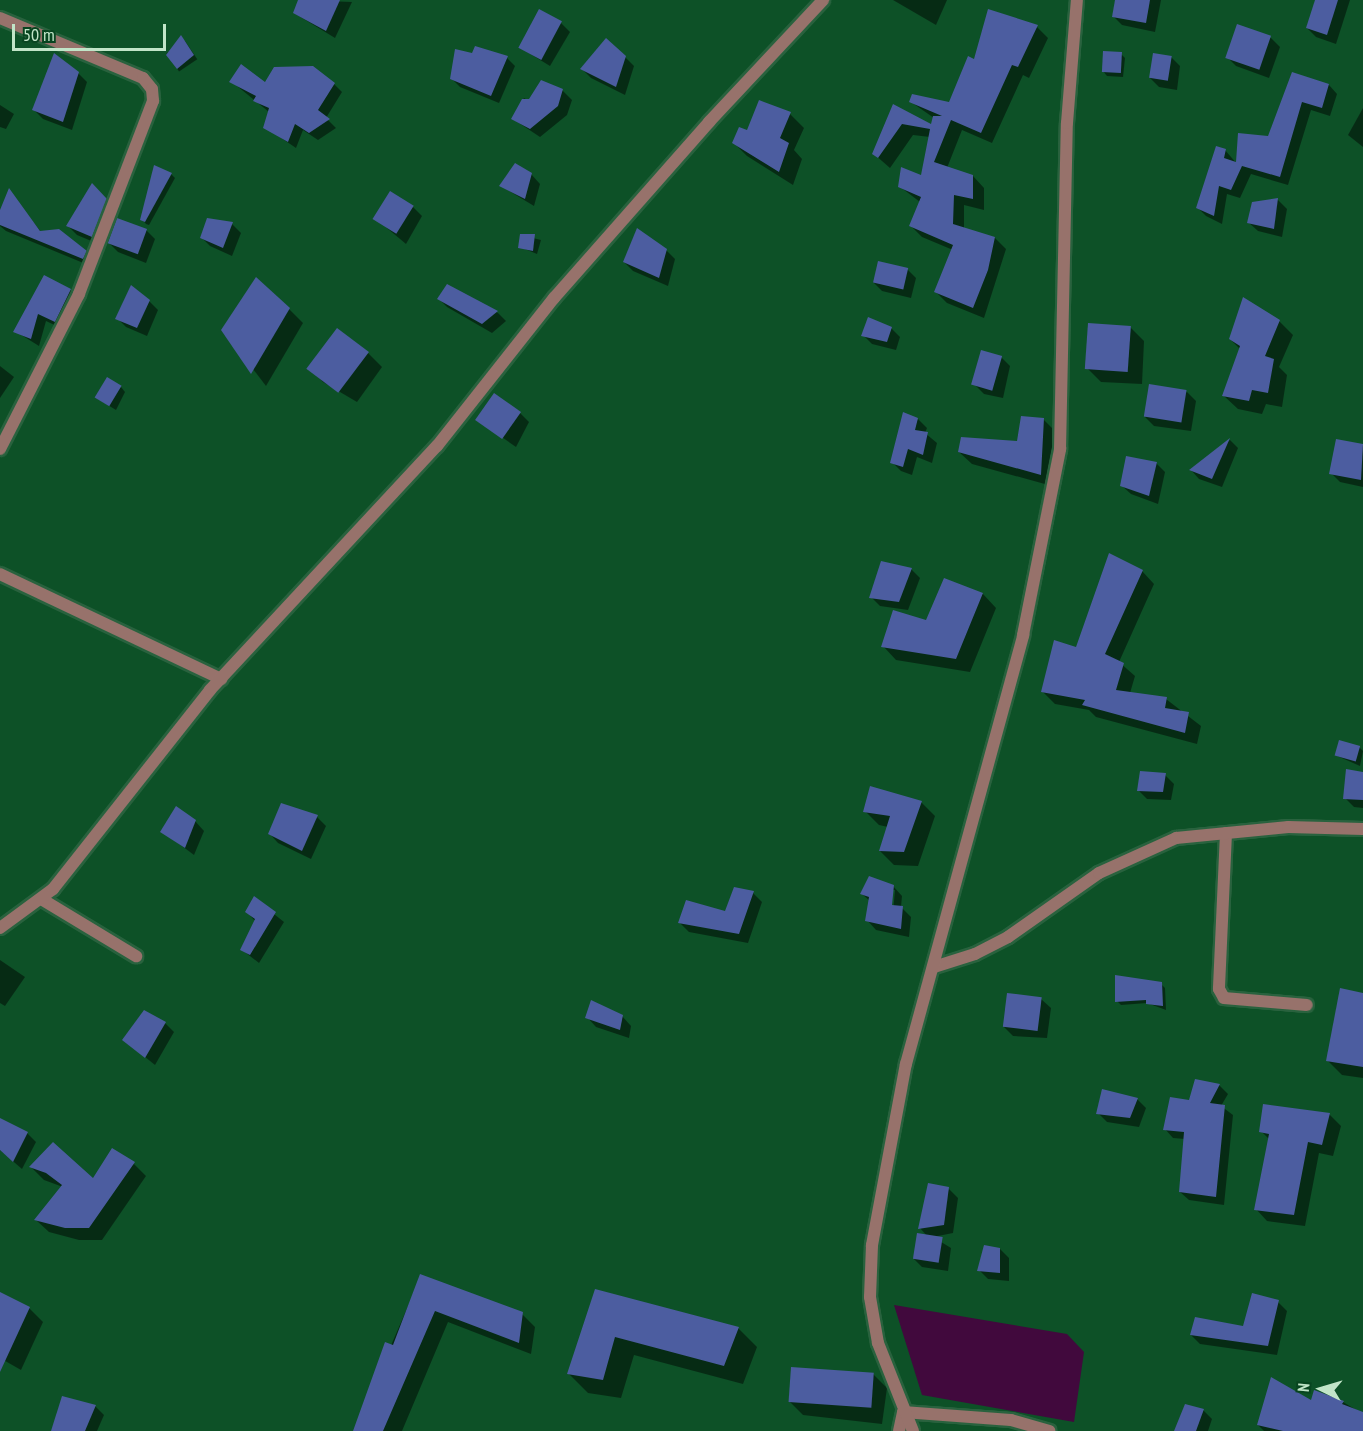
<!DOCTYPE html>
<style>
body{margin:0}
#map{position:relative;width:1363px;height:1431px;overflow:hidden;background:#084520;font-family:"PT Sans Narrow",sans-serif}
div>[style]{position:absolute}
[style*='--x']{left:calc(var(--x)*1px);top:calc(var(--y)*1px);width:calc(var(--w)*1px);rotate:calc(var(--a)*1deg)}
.built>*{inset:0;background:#0d5127;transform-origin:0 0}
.water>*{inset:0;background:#41093d}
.shadow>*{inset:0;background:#0007;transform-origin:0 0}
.building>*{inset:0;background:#4c5da0;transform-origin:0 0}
.roads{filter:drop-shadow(2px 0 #29623e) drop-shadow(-2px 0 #29623e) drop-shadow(0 2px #29623e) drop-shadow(0 -2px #29623e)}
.minor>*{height:12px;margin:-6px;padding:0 6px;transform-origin:6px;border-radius:6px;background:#97726b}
span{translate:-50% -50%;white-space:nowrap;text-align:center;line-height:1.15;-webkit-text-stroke:5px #084520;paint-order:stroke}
.north{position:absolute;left:1291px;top:1359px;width:60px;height:60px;-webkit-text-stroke:4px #084520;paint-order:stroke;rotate:275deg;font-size:16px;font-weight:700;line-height:24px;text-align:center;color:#c1e5c8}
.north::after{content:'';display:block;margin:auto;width:21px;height:27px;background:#c1e5c8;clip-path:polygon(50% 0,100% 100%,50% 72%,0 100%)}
.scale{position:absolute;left:12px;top:24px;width:154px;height:27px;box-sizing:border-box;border:3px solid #c1e5c8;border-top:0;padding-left:8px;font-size:18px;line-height:21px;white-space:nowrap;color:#c1e5c8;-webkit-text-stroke:4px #084520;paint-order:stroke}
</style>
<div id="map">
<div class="built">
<i style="left:0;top:0;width:1363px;height:1431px"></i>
</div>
<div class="water">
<i style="clip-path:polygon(894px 1305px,1067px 1334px,1084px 1352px,1074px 1422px,922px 1395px)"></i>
</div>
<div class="shadow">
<i style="clip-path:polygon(300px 0,352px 2px,335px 38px,294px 13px)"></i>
<i style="clip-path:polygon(893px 0,947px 0,936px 25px)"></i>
<i style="clip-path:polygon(1116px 0,1161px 0,1155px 32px,1122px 25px,1113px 16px)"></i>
<i style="clip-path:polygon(1316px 0,1350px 0,1336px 44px,1316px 37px,1307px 28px)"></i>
<i style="clip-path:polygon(561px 23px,570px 32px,550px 66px,519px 47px)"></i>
<i style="clip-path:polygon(1238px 26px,1271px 38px,1280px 47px,1269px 78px,1236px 66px,1227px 57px)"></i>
<i style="clip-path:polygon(1037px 27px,1048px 38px,1029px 78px,1023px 75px,992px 143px,962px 130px,947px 168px,973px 176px,984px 188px,984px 210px,964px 205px,964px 229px,995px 238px,1006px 249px,984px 318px,947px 303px,936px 292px,953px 250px,922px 237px,911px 226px,920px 202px,899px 186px,923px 177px,930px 137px,913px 135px,890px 168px,874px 154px,894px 106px,932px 126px,934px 118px,911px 102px,950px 104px,975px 61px)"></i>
<i style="left:185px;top:41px;width:22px;height:22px;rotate:56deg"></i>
<i style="clip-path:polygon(473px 54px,507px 58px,515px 66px,499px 103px,460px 87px,451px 78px)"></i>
<i style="clip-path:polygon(1121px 54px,1125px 58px,1123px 77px,1107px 76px,1103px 71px)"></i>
<i style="clip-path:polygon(625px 57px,634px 66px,625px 95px,591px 78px,582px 69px)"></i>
<i style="clip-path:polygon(1171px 57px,1180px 66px,1177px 90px,1159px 87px,1150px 78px)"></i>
<i style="clip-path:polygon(78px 73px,87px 82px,72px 130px,43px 119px,34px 110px)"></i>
<i style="clip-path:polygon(1293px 74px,1329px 85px,1337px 94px,1330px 116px,1311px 110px,1288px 185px,1251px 174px,1240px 198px,1227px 194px,1222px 224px,1206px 216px,1198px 208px,1225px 150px,1237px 164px,1269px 138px)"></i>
<i style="clip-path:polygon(231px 81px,334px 84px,342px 92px,326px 118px,336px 128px,318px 140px,303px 130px,296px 148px,265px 127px,269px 112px)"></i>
<i style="clip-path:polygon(541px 82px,563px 91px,572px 100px,567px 115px,540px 137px,513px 119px,524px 98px,529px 101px)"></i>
<i style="clip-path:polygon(0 105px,14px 114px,6px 129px,0 127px)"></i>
<i style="clip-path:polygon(1363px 108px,1363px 147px,1348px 135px)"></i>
<i style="clip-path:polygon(790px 114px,804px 128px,794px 150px,802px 159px,793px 185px,747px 156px,733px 142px,748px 132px)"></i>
<i style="clip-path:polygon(171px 174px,175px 178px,149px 225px,146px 224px,142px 219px)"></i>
<i style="clip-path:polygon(531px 174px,540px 184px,534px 206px,501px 186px)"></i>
<i style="clip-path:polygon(92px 186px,115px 209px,101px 245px,77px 235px,68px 226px)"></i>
<i style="clip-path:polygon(9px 191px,41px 232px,86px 252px,95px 261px,93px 267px,6px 231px,0 226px,0 214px)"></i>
<i style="clip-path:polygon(1278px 200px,1287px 209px,1282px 237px,1258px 231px,1248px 222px,1253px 203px)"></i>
<i style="clip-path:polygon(413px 207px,422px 216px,406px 244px,375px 218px)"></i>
<i style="clip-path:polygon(232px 224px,241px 233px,232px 256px,210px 246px,201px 237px)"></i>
<i style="clip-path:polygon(146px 230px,155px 239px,146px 263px,118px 252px,109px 243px)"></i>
<i style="clip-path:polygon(521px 235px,541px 240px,537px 254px,520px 247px)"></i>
<i style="clip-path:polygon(666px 250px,675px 259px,668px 286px,633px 271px,624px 262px)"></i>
<i style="clip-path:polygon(907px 269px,916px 278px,911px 298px,882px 291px,873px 282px)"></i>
<i style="clip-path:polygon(447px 286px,498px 313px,506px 321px,492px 333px,447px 307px,439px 299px)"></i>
<i style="clip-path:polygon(70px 290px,78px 298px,63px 329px,46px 321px,39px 346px,15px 331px)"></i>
<i style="clip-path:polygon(149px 301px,158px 310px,147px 336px,126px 327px,117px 318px)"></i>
<i style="clip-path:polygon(289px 309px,303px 323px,266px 386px,223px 330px)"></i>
<i style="clip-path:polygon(1279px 321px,1293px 335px,1279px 367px,1287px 375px,1282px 407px,1266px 404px,1262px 414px,1238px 409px,1224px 396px,1240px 349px,1230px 339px)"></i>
<i style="clip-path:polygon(1130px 327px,1144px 341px,1142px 384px,1101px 382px,1087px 368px)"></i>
<i style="clip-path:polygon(891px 328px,900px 337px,896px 350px,872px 344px,863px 335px)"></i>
<i style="clip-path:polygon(368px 353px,382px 367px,357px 402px,323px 382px,309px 368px)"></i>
<i style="clip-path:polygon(1001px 357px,1010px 366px,1003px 398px,984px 394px,975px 385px)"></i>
<i style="clip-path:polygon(0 366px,14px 377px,0 398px)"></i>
<i style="clip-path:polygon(121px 387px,125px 392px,116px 410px,98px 399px)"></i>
<i style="clip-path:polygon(1187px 392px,1196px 401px,1191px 431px,1154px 426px,1145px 417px)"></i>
<i style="clip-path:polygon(520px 413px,529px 422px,516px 447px,479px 421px)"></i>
<i style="clip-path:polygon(918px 419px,927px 428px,925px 433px,937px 443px,932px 463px,917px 457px,912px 475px,901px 471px,892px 462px)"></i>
<i style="clip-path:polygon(1043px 419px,1055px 431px,1052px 486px,972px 464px,959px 452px,1018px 442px)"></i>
<i style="clip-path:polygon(1230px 440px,1238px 448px,1222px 487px,1199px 479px,1191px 470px)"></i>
<i style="clip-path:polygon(1337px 440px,1363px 445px,1363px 487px,1340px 482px,1331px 473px)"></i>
<i style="clip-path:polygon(1156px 463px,1165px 472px,1158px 504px,1131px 494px,1121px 485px)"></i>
<i style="clip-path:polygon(911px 569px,920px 578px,908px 610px,880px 606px,871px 597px)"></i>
<i style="clip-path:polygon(1142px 571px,1154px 584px,1119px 662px,1135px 676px,1130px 693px,1166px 699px,1201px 726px,1197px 744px,1096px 717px,1089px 710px,1055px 704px,1043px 692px)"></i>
<i style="clip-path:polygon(945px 580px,983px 594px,996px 608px,970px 672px,896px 660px,883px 646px,926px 622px)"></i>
<i style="clip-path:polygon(1359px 747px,1363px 751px,1360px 766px,1335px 755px)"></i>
<i style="clip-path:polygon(1363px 774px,1363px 808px,1354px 807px,1345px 798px)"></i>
<i style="clip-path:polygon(1165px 775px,1174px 784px,1171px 800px,1147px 799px,1138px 790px)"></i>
<i style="clip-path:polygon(921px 802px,935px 816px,918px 866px,894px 865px,880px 851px,888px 827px,879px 825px,865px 811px)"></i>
<i style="clip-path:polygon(317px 817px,326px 826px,311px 859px,278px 843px,269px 833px)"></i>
<i style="clip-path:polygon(195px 821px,204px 831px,194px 855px,162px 831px)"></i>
<i style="clip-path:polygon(evenodd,893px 886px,902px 896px,901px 907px,911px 917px,909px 937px,876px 930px,867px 920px,870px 901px,862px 894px,893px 886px,892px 890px,895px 890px,893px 912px,890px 912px,892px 890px)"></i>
<i style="clip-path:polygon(753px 893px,762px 902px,748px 943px,689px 932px,680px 923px,725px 913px)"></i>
<i style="clip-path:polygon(254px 898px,284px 922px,259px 963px,241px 949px,255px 921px,247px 912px)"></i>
<i style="clip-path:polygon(0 960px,25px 977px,5px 1006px,0 1003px)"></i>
<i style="clip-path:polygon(1116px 977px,1161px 984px,1165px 988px,1166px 1010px,1147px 1003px,1121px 1005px,1117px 1001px)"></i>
<i style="clip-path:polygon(1363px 994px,1363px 1078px,1342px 1075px,1328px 1061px)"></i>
<i style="clip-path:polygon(1041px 999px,1051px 1008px,1047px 1038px,1013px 1036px,1004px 1027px)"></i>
<i style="clip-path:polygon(622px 1016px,631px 1026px,629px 1038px,596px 1027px,587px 1017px)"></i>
<i style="clip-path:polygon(165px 1023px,174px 1032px,155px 1065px,124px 1040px)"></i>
<i style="clip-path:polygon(1219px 1085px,1228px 1094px,1221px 1106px,1233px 1115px,1224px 1205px,1189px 1200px,1180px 1192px,1185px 1139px,1173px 1138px,1165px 1129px,1190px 1101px)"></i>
<i style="clip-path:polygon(1137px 1099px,1146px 1108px,1139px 1127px,1107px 1122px,1098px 1113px)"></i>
<i style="clip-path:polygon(1329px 1114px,1341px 1126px,1333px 1156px,1319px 1153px,1305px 1226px,1267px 1221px,1256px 1209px,1270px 1140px,1261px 1131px)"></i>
<i style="clip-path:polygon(0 1125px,27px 1133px,36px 1142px,22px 1169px,0 1150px)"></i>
<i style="clip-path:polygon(134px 1164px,146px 1176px,102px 1240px,79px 1240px,49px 1232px,36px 1220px,63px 1187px,44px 1180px,31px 1167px,94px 1180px)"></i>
<i style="clip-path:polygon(949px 1189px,958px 1198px,953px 1233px,933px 1237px,951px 1248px,948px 1271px,922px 1267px,913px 1258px,927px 1236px,920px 1228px)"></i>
<i style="clip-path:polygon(1000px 1249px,1009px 1258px,1009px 1281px,988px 1279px,979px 1270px)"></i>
<i style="clip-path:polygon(421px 1276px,522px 1314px,535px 1327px,531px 1354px,448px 1322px,402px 1431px,354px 1431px)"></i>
<i style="clip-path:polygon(596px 1291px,738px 1328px,757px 1347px,743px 1384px,634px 1355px,621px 1398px,588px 1393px,569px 1374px)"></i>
<i style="clip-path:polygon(0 1294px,29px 1308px,43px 1322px,21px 1370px,0 1358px)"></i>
<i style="clip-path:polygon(1278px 1302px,1287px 1311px,1277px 1355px,1200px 1344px,1191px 1335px,1244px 1328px)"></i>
<i style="clip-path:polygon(873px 1374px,887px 1388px,882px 1424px,803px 1415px,789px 1401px)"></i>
<i style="clip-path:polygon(1312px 1402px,1343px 1402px,1363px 1414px,1363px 1431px,1264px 1431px,1258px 1425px)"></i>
<i style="clip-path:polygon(95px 1406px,104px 1415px,97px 1431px,52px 1431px)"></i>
<i style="clip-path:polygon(1203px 1410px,1212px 1419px,1208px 1431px,1176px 1431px)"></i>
</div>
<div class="building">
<i style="clip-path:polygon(298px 0,340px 0,326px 31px,293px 13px)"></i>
<i style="clip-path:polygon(1115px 0,1150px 0,1146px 23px,1112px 17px)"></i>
<i style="clip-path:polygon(1315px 0,1338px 0,1327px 35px,1306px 28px)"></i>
<i style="left:539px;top:9px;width:26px;height:44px;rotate:28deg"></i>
<i style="clip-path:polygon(988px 9px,1038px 25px,1018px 67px,1012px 65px,981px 133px,951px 120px,934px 162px,973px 175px,973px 199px,954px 195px,953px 224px,995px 237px,988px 270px,973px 308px,934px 292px,953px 245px,909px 226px,921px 197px,898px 187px,901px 167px,921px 175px,930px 129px,902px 124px,878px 158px,872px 154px,893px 104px,931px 124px,933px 116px,942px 116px,909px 102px,912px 94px,949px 102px,968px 56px,974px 59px)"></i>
<i style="left:1237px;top:24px;width:36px;height:36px;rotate:19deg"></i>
<i style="clip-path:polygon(181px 35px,194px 55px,177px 69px,166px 55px)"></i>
<i style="clip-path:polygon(606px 38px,626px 56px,616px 87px,580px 69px)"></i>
<i style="clip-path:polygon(475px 46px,508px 56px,491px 96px,450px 79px,455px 49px,472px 53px)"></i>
<i style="left:1103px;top:51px;width:19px;height:21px;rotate:3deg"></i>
<i style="clip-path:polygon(54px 53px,79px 72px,63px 122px,32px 110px)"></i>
<i style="left:1153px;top:53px;width:19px;height:25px;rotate:9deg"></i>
<i style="clip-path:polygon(241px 64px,265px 82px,274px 67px,313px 66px,335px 83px,318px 110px,330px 119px,309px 133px,295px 124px,288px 142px,263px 128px,269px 108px,253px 101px,256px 96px,229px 82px)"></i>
<i style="clip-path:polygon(1292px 72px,1329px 84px,1322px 108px,1302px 102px,1280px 177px,1242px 166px,1231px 190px,1219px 186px,1214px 216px,1196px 208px,1216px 146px,1226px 149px,1224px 158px,1236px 162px,1238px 133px,1268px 136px)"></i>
<i style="clip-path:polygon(541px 80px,563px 89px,558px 106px,530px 129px,511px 119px,522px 99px,529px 99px)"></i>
<i style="clip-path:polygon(759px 100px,791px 112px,780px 138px,789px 143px,779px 172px,732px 143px,739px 127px,747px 130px)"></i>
<i style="clip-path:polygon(515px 163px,532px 173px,525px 199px,499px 186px)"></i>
<i style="clip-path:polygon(154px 165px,172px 173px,145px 222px,140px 220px)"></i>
<i style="clip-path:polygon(92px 183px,107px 199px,92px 237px,66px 226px)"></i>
<i style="clip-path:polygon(9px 188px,40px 231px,59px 229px,87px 251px,83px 259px,0 225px,0 210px)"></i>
<i style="left:390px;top:191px;width:28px;height:33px;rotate:32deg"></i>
<i style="clip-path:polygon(1278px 198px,1274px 229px,1247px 223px,1252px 202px)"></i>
<i style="left:117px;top:218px;width:32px;height:27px;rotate:20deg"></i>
<i style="clip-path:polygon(207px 218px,233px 222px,223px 248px,200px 238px)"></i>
<i style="clip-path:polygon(637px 228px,667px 249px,659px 278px,623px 262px)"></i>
<i style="clip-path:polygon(520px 234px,535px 234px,533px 251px,518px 248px)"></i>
<i style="left:878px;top:261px;width:31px;height:22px;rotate:13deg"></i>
<i style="clip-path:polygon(44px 275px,71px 289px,55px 322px,38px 314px,31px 339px,13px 332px)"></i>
<i style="clip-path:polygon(256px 277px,290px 308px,251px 374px,221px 330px)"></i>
<i style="clip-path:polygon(447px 284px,498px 311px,482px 324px,437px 299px)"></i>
<i style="clip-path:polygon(131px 285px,150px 300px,137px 328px,115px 319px)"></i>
<i style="clip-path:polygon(1243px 297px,1280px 320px,1265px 356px,1274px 359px,1268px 393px,1252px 390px,1249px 401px,1222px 396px,1240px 346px,1229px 339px)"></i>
<i style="clip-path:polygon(868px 317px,892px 327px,887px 342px,861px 336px)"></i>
<i style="left:1088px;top:323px;width:43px;height:46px;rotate:4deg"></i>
<i style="left:337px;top:328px;width:40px;height:51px;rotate:37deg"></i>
<i style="left:981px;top:350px;width:22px;height:36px;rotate:16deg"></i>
<i style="left:107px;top:377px;width:17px;height:24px;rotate:31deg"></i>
<i style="left:1149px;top:384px;width:38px;height:33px;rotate:9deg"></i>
<i style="left:494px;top:393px;width:33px;height:33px;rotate:35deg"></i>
<i style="clip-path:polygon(903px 412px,918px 418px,915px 430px,928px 432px,923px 455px,908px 449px,903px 467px,890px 463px)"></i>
<i style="clip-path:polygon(1021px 416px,1044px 418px,1041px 475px,958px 452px,961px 437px,1017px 441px)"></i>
<i style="clip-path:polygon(1230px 438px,1212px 479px,1189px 470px)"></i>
<i style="clip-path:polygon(1336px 439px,1363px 444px,1361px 480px,1329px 474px)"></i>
<i style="clip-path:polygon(1126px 456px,1157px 462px,1149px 496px,1120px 486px)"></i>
<i style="clip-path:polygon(1109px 553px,1143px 570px,1105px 654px,1124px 663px,1116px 690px,1167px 697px,1165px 708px,1189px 712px,1185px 733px,1082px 705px,1085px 700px,1041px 692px,1054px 640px,1076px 647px)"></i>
<i style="clip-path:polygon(881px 561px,912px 568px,899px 602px,869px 598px)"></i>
<i style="clip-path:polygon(944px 578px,983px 593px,956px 659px,881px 647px,893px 610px,926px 620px)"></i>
<i style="left:1339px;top:740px;width:22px;height:16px;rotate:16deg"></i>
<i style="clip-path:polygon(1346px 769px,1363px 772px,1363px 800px,1343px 799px)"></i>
<i style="clip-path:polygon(1140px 771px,1166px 773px,1163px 792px,1137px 791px)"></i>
<i style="clip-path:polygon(870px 786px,922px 801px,904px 852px,879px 851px,890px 816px,863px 812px)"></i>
<i style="clip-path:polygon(281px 803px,318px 815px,302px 851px,268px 834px)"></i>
<i style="clip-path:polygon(176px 806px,196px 820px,185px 848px,160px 832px)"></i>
<i style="clip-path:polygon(869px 876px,894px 885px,892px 905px,903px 906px,901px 929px,865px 921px,869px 897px,860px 894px)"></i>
<i style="clip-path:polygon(734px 887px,754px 891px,739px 934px,678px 923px,686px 900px,725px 911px)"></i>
<i style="clip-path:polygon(254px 896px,276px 912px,250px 955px,240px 950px,255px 919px,245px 912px)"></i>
<i style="clip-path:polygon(1115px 975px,1162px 982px,1163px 1006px,1146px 1004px,1146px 1000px,1115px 1002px)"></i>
<i style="clip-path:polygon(1340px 988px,1363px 993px,1363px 1067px,1326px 1061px)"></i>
<i style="left:1007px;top:993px;width:35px;height:34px;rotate:7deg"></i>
<i style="clip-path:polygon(591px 1000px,623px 1015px,620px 1030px,585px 1018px)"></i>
<i style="clip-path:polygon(144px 1010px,166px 1022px,145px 1058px,122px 1040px)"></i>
<i style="clip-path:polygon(1195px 1079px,1220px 1084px,1210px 1103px,1225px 1105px,1216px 1197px,1179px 1192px,1184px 1132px,1163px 1130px,1170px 1097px,1189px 1100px)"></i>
<i style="clip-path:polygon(1102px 1089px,1138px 1098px,1130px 1118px,1096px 1114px)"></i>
<i style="clip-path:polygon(1263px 1104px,1330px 1113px,1322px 1145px,1308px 1142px,1294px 1215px,1254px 1210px,1269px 1134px,1259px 1132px)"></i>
<i style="clip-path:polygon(0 1118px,28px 1132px,13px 1162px,0 1150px)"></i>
<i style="clip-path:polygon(53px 1142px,93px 1178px,112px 1148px,135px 1162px,89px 1228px,65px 1228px,34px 1220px,62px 1185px,46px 1173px,29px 1167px)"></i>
<i style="clip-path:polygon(928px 1183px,949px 1187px,944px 1225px,918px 1229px)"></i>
<i style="left:917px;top:1233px;width:26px;height:26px;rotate:9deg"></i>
<i style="clip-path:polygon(984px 1245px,1000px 1248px,1000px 1273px,977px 1271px)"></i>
<i style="clip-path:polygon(420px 1274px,523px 1312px,519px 1343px,435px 1311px,383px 1431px,353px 1431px,385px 1342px,393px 1345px)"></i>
<i style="clip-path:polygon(595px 1289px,739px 1327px,724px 1366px,615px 1337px,603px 1380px,567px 1374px)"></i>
<i style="clip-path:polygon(0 1292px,30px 1307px,0 1372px)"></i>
<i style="clip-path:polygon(1252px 1293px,1279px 1300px,1268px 1346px,1190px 1335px,1195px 1317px,1243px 1326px)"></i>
<i style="left:791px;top:1367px;width:83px;height:35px;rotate:4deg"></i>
<i style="clip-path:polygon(1271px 1377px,1311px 1400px,1314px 1390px,1344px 1401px,1342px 1404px,1363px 1412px,1363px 1431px,1283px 1431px,1257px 1425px)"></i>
<i style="clip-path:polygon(62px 1396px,96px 1405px,85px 1431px,51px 1431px)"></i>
<i style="clip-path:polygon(1185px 1404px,1204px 1409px,1196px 1431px,1174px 1431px)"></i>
</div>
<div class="roads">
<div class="minor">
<i style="--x:0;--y:18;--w:155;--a:22.8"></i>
<i style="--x:143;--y:78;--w:14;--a:51"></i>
<i style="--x:152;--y:89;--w:12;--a:85"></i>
<i style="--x:153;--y:101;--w:207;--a:111"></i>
<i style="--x:79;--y:294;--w:174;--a:117"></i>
<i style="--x:0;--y:574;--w:245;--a:25.4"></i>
<i style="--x:1226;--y:833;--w:156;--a:92.6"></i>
<i style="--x:1219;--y:989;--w:10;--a:61"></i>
<i style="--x:1224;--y:998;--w:83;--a:4.8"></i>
<i style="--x:43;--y:900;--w:109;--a:31.1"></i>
<i style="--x:0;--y:928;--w:66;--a:-36.3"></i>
<i style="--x:53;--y:889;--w:253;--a:-51.7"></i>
<i style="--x:210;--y:690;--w:333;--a:-47.1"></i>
<i style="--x:437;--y:446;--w:189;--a:-51.7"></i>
<i style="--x:554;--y:298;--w:235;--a:-48.6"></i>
<i style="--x:709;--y:122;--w:167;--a:-46.9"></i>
<i style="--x:934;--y:967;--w:43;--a:-17.6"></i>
<i style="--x:975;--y:954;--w:37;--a:-27"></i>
<i style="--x:1008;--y:937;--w:111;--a:-35.1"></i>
<i style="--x:1099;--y:873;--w:85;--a:-24.4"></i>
<i style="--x:1176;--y:838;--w:113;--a:-5.6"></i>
<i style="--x:1288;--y:827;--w:75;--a:1.5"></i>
<i style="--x:899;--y:1431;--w:19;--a:-78"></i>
<i style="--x:903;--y:1412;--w:108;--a:4.2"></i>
<i style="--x:1011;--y:1420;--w:40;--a:16"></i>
<i style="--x:913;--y:1431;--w:95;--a:-111.7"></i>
<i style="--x:878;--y:1343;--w:47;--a:-99.9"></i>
<i style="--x:870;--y:1297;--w:52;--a:-87.8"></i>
<i style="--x:872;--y:1245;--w:184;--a:-79.4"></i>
<i style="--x:906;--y:1064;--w:445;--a:-74.7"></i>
<i style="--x:1023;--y:635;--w:190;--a:-78.7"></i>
<i style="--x:1060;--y:449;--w:326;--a:-88.8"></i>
<i style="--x:1067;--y:123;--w:123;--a:-85.4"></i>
</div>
</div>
<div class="north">N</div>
<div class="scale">50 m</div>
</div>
